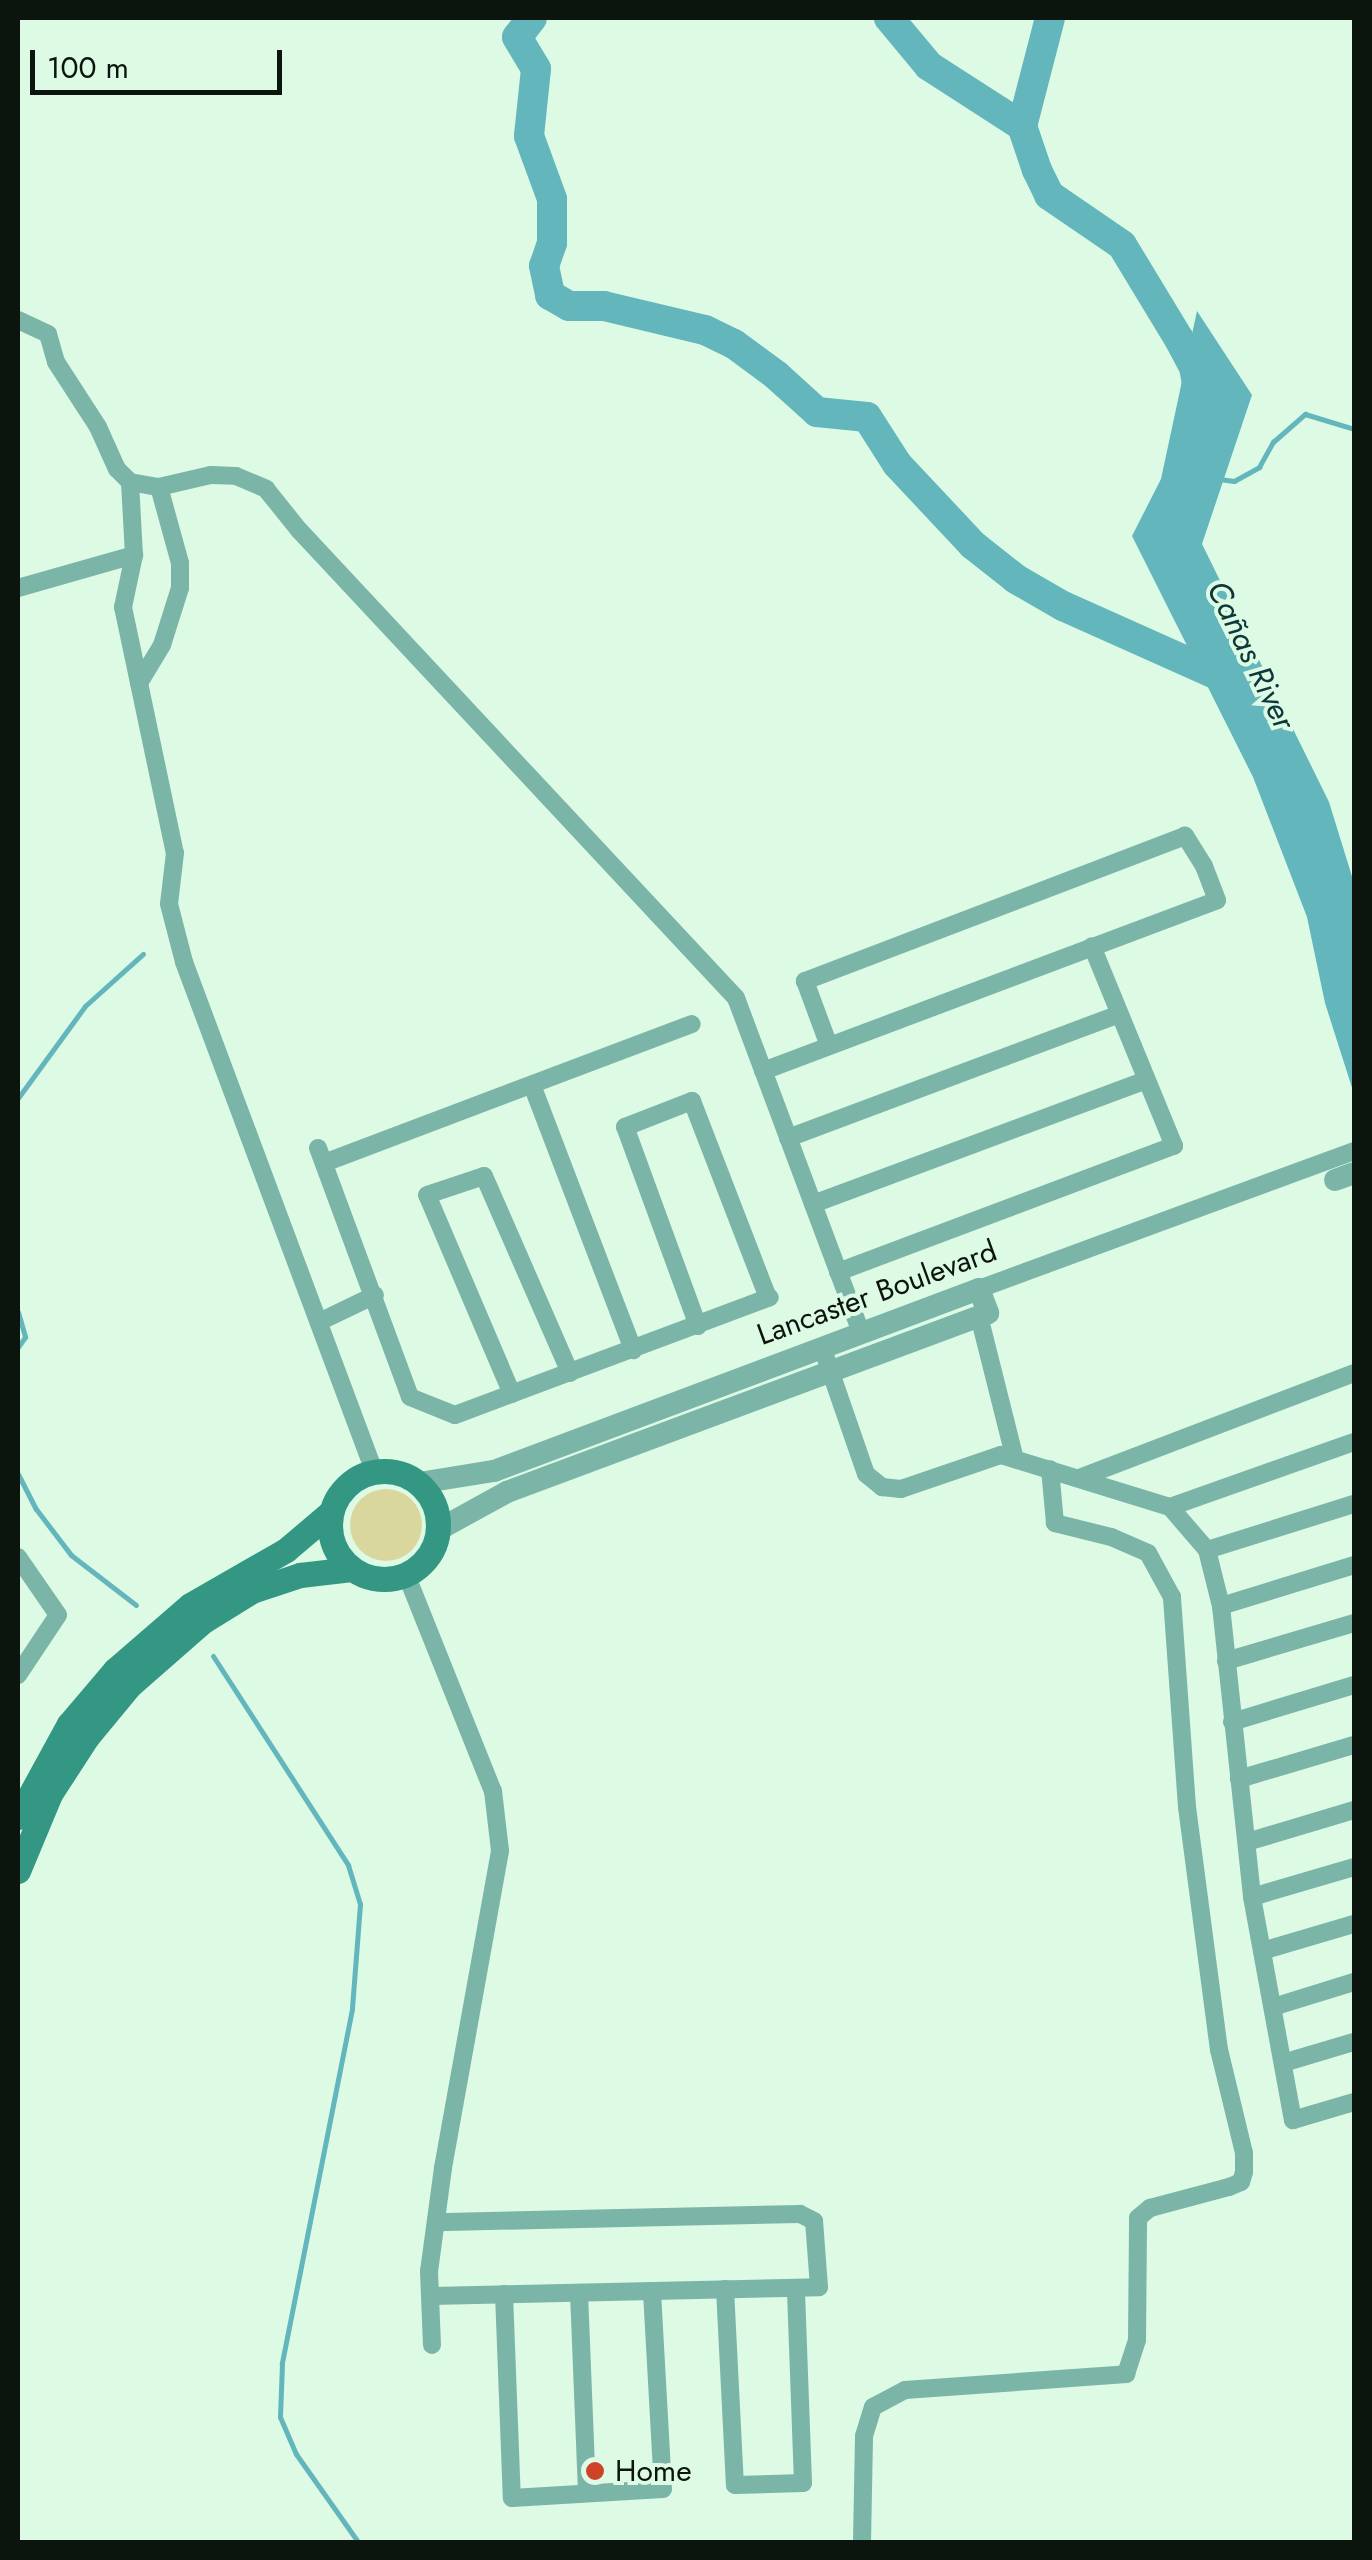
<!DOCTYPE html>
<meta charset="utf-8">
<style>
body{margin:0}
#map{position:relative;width:1372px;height:2560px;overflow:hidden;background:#ddfae5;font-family:Jost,sans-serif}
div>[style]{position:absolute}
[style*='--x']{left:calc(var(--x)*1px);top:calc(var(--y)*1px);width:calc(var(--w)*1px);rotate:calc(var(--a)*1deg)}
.green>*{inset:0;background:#dad79e}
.round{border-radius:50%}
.water>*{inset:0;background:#62b6bc}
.stream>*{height:5px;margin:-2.5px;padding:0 2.5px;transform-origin:2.5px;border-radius:2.5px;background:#62b6bc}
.river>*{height:30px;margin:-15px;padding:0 15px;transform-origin:15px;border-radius:15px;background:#62b6bc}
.minor>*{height:18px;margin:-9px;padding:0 9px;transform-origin:9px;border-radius:9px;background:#7bb5a7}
.tertiary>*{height:22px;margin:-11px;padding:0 11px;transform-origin:11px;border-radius:11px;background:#7bb5a7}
.secondary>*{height:25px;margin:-12.5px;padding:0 12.5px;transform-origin:12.5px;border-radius:12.5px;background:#339783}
.secondary>.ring{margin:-12.5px;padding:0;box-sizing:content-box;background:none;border:25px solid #339783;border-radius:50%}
.dots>*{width:28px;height:28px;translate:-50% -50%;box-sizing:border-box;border:5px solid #ddfae5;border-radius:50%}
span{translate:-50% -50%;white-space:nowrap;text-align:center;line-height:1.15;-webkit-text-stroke:8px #ddfae5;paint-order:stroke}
.street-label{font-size:30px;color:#0b150e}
.poi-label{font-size:30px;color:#0b150e}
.left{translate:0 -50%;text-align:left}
.water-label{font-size:32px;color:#0d3739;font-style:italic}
.frame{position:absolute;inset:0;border:20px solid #0b150e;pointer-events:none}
.scale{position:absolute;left:30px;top:50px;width:252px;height:45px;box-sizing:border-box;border:5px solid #0b150e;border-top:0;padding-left:12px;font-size:30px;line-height:35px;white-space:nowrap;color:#0b150e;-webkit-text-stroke:8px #ddfae5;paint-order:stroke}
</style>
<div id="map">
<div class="green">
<i class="round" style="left:350px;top:1489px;width:72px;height:72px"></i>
</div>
<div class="water">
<i style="clip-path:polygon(1197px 311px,1252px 395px,1202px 544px,1329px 802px,1354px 883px,1354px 1094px,1325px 1003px,1307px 917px,1253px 777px,1132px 536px,1161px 479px)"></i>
</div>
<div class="stream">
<i style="--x:1219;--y:479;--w:15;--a:8"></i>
<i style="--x:1234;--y:481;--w:29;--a:-29"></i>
<i style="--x:1259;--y:467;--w:29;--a:-61"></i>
<i style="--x:1273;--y:442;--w:43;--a:-41.2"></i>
<i style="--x:1305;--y:414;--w:51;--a:17"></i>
<i style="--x:18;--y:1098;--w:114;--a:-53.9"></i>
<i style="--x:85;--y:1006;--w:78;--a:-41.9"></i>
<i style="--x:18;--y:1312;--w:26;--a:74"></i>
<i style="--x:25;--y:1337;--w:12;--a:125"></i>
<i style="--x:18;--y:1474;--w:39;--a:63"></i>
<i style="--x:36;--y:1509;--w:58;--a:52.7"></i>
<i style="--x:71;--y:1555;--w:82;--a:37.6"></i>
<i style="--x:213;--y:1656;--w:249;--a:57.1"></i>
<i style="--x:348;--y:1865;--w:41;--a:72.9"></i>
<i style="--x:360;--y:1904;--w:105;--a:94.4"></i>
<i style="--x:352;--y:2009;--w:362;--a:101.2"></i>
<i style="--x:282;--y:2364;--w:53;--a:92.2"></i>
<i style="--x:280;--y:2417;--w:40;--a:66.6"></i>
<i style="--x:296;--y:2454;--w:108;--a:54.8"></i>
</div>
<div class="river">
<i style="--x:532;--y:18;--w:24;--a:128"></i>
<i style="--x:517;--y:37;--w:37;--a:59"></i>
<i style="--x:536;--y:69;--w:67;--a:96"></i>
<i style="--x:529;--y:136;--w:67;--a:69.9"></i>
<i style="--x:552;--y:199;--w:44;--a:90"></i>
<i style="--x:552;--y:243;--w:24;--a:109"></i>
<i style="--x:544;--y:266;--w:30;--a:78"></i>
<i style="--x:550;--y:295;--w:22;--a:30"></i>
<i style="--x:569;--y:306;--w:35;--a:0"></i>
<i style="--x:604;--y:306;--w:104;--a:13.4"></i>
<i style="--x:705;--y:330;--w:32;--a:26"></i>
<i style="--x:734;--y:344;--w:52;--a:36.4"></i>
<i style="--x:776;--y:375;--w:55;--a:42.1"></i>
<i style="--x:817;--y:412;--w:50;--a:5.7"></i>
<i style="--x:867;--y:417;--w:56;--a:57.4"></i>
<i style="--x:897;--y:464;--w:111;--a:46.8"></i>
<i style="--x:973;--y:545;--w:55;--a:38.3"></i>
<i style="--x:1016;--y:579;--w:54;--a:29.9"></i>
<i style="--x:1063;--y:606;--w:174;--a:24.1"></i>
<i style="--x:889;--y:18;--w:62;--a:50.2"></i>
<i style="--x:929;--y:66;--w:111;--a:32.8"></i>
<i style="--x:1050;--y:18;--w:112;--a:104.5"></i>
<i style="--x:1022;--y:126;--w:46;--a:71.2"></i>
<i style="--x:1037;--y:170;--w:28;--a:64"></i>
<i style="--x:1049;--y:195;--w:88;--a:34.4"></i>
<i style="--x:1122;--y:245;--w:110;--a:58.8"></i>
<i style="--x:1179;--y:339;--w:32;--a:62"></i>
<i style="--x:1194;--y:367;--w:27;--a:80"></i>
</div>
<div class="minor">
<i style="--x:18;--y:320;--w:33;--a:25"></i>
<i style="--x:48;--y:334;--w:29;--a:74"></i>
<i style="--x:56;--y:362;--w:77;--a:57.1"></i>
<i style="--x:98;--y:427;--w:46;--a:65.7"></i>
<i style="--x:117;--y:469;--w:18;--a:45"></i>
<i style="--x:130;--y:482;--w:29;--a:10"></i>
<i style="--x:159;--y:487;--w:53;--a:-13"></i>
<i style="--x:211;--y:475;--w:25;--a:2"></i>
<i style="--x:236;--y:476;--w:33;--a:23"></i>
<i style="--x:266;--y:489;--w:53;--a:51.2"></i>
<i style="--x:299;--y:530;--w:640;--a:46.96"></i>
<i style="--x:736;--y:998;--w:358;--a:69.5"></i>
<i style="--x:130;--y:482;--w:73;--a:86.9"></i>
<i style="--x:134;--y:555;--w:53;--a:101.9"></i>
<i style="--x:123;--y:607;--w:251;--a:78.1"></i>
<i style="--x:175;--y:853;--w:51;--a:96.7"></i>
<i style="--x:169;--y:904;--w:60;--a:75.5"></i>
<i style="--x:184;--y:962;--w:543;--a:69.53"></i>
<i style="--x:18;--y:588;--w:121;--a:-15.9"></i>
<i style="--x:139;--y:683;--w:44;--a:-58.8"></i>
<i style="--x:162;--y:645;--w:60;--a:-72.5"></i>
<i style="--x:180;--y:588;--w:25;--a:-90"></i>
<i style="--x:180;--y:563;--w:79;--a:-105.4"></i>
<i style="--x:763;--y:1071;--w:485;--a:-20.6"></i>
<i style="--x:1217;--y:900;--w:36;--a:-111"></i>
<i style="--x:1204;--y:866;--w:36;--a:-122"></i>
<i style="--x:1185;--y:836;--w:407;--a:159.1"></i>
<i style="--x:805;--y:981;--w:69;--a:69.7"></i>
<i style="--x:532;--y:1085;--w:284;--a:69.1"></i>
<i style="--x:788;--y:1138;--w:353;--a:-20.5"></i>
<i style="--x:318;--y:1148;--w:265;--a:69.7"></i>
<i style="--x:410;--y:1397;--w:48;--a:21.8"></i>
<i style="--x:455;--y:1415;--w:336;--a:-20.5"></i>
<i style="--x:324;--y:1163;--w:393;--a:-20.7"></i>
<i style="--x:813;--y:1204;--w:355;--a:-20.4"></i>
<i style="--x:838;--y:1272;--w:359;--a:-20.6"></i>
<i style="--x:1174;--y:1146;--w:216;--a:-112.3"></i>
<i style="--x:979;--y:1289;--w:400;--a:-20.2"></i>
<i style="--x:979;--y:1316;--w:147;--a:75.9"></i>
<i style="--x:319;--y:1322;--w:62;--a:-25.7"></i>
<i style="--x:698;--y:1326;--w:212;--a:-110.1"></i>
<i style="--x:625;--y:1127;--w:72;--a:-21.2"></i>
<i style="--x:692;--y:1101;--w:211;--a:68.9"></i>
<i style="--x:822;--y:1347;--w:134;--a:70.9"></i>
<i style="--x:866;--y:1474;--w:21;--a:39"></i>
<i style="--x:882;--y:1487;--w:19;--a:6"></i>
<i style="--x:901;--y:1489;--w:106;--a:-18.8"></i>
<i style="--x:1001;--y:1455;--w:177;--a:17.1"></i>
<i style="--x:1170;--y:1507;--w:57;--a:49.3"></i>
<i style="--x:1207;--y:1550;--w:58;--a:76"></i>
<i style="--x:1221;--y:1606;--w:293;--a:83.9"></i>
<i style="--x:1252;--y:1897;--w:227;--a:79.6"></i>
<i style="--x:1293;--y:2120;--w:64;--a:-16.4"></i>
<i style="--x:512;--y:1394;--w:216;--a:-113.1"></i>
<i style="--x:427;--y:1195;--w:60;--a:-18.4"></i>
<i style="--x:484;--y:1176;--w:215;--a:66.4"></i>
<i style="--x:1082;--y:1477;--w:291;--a:-20.9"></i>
<i style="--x:1170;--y:1507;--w:195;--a:-19.5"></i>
<i style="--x:1207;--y:1550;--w:154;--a:-17.4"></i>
<i style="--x:18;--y:1557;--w:70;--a:55.4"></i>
<i style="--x:58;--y:1615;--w:72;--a:123.7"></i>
<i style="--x:406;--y:1574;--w:234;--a:68.2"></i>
<i style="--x:493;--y:1791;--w:60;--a:83.3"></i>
<i style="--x:500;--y:1851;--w:322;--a:100.2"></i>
<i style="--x:443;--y:2168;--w:104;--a:97.7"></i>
<i style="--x:429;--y:2271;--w:74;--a:87.7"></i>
<i style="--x:1221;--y:1606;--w:139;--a:-17.1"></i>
<i style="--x:1226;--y:1661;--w:134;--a:-16.5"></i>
<i style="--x:1232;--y:1722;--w:127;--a:-16.9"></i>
<i style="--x:1239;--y:1779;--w:120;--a:-16.5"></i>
<i style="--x:1247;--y:1842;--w:112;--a:-16.7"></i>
<i style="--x:1252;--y:1897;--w:106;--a:-16.4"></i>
<i style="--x:1262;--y:1951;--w:96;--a:-16.4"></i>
<i style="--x:1273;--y:2007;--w:85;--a:-17.2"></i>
<i style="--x:1283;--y:2063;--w:74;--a:-16.5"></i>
<i style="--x:725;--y:2289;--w:196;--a:87.1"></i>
<i style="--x:735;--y:2485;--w:68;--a:-1.7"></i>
<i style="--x:803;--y:2483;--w:195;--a:-92.1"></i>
<i style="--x:579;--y:2293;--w:200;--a:87.7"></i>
<i style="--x:504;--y:2294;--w:204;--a:87.8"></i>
<i style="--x:512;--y:2498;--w:151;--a:-3.4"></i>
<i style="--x:663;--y:2489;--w:198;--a:-93.2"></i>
<i style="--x:431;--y:2296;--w:388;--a:-1.3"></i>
<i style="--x:819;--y:2287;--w:66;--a:-94.3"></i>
<i style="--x:814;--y:2221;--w:16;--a:-153"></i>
<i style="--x:800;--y:2214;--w:364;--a:178.7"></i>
<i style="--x:862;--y:2542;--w:106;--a:-88.9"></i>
<i style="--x:864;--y:2436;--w:30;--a:-73"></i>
<i style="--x:873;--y:2407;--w:36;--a:-28"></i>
<i style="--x:905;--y:2390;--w:222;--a:-4.1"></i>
<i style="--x:1126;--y:2374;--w:36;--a:-72"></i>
<i style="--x:1137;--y:2340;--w:122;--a:-89.5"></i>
<i style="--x:1138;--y:2218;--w:16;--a:-40"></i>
<i style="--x:1150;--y:2208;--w:82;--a:-14.9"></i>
<i style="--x:1229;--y:2187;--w:13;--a:-23"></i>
<i style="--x:1241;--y:2182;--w:10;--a:-73"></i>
<i style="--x:1244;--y:2172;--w:19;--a:-90"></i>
<i style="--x:1244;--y:2153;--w:106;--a:-103.6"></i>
<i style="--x:1219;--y:2050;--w:245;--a:-97.5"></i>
<i style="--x:1187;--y:1807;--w:211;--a:-94.1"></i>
<i style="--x:1172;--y:1597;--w:50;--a:-118.6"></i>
<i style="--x:1148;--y:1553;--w:40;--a:-156.6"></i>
<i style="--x:1111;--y:1537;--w:58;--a:-166"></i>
<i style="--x:1055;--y:1523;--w:54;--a:-95.3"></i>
</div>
<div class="tertiary">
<i style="--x:1335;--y:1180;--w:20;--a:-20"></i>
<i style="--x:419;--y:1483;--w:76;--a:-9.1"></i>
<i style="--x:494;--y:1471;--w:518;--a:-20.57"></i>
<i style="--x:979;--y:1289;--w:26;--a:69"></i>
<i style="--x:988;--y:1313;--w:513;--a:159.59"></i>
<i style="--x:507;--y:1492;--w:79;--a:151.2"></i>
</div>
<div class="secondary">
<i class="ring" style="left:330px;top:1471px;width:83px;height:83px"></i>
<i style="--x:18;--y:1817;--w:106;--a:-61.3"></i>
<i style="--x:69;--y:1724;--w:71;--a:-49.6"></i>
<i style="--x:115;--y:1670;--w:99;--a:-40.9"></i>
<i style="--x:190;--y:1605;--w:111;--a:-29.8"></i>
<i style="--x:286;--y:1550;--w:59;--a:-40.2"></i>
<i style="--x:18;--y:1871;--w:83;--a:-67.4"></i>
<i style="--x:50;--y:1794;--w:68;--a:-57"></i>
<i style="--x:87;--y:1737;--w:67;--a:-50.4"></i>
<i style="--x:130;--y:1685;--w:96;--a:-41.2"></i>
<i style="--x:202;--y:1622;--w:59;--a:-31.8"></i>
<i style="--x:252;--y:1591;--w:51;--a:-18.4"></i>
<i style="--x:300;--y:1575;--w:52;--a:-6.6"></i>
</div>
<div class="dots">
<i style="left:595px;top:2471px;background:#ce4327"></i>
</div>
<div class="street-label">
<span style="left:877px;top:1293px;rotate:-20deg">Lancaster Boulevard</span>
</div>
<div class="poi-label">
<span class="left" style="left:615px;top:2471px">Home</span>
</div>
<div class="water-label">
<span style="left:1251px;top:655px;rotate:64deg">Cañas River</span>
</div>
<div class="frame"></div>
<div class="scale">100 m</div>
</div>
